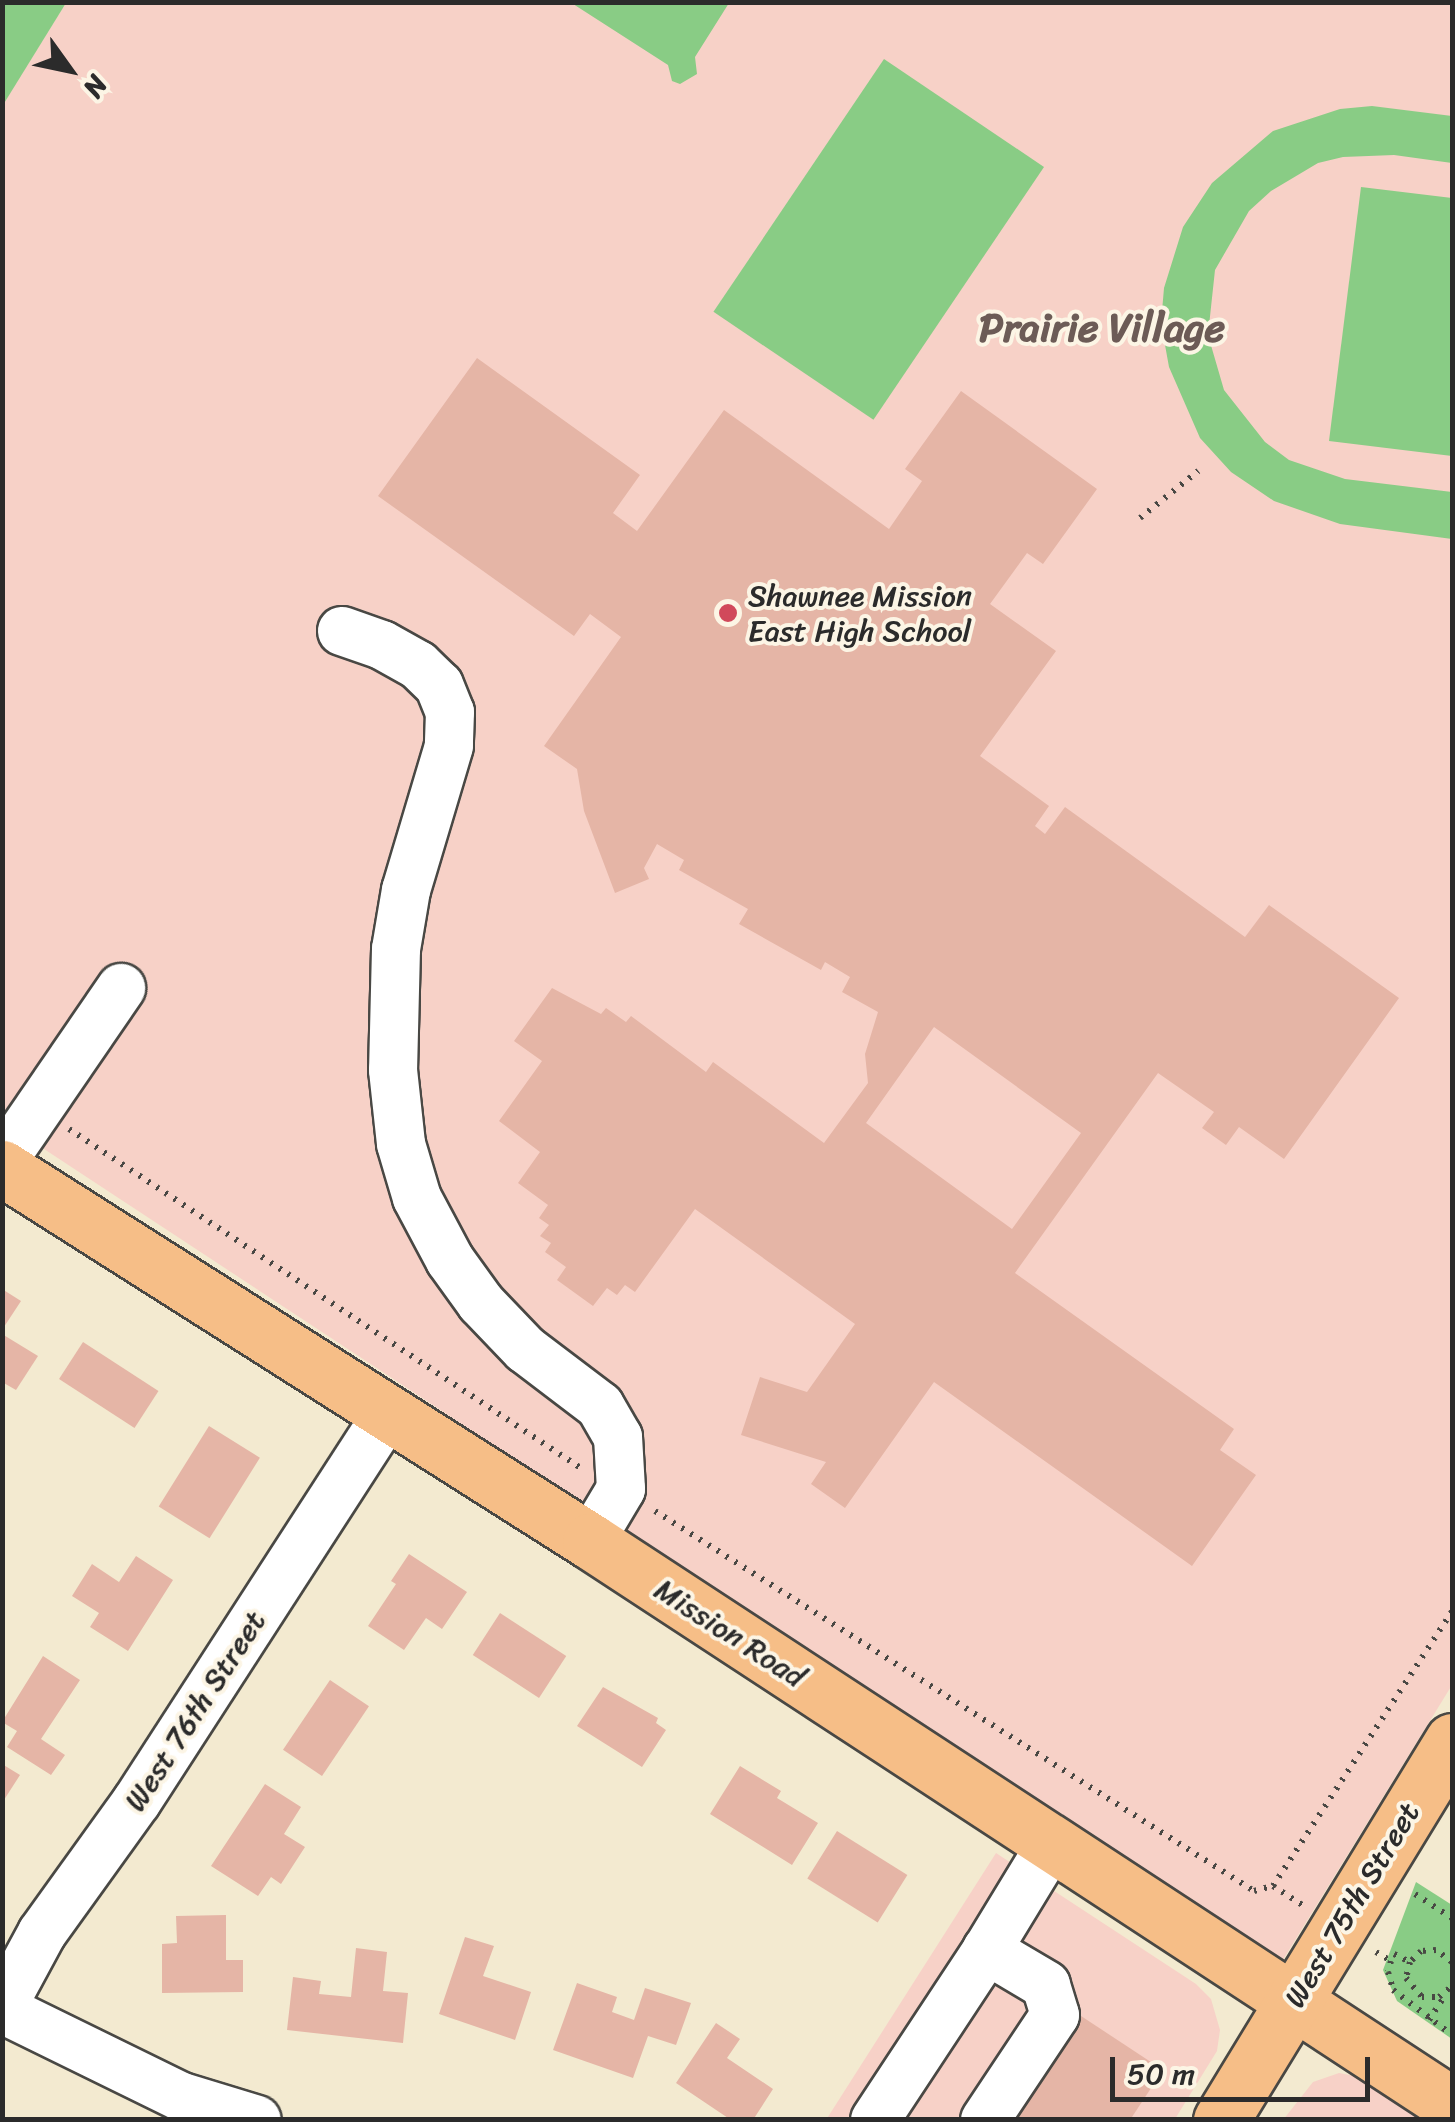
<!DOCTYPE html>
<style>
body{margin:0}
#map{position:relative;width:1455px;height:2122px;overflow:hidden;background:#f3ead0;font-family:Sriracha,sans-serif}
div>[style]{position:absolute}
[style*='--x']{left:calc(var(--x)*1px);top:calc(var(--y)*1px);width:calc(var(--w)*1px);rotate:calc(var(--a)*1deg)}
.built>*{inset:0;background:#f7d1c7}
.green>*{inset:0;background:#89cc85;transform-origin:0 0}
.building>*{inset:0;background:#e5b5a6;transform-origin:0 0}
.path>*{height:6px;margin-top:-3px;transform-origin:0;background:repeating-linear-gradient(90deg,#494844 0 2.5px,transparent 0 10.5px)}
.roads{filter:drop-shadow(2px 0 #494844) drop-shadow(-2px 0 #494844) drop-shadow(0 2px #494844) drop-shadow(0 -2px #494844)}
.minor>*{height:48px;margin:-24px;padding:0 24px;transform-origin:24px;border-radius:24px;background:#fff}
.major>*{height:55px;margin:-27.5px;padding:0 27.5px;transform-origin:27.5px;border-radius:27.5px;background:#f6be87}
.dots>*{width:28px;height:28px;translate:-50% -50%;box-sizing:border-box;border:5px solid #fcf5e5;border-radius:50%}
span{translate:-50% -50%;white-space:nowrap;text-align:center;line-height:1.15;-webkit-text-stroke:8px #fcf5e5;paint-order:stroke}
.poi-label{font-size:30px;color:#2b2b2b}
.left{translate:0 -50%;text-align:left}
.street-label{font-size:30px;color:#2b2b2b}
.district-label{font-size:40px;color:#6c5b56;font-weight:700}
.frame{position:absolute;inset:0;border:5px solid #2b2b2b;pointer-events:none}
.north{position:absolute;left:20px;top:20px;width:100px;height:100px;-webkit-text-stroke:8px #fcf5e5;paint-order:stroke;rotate:123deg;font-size:28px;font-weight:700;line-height:40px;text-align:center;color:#2b2b2b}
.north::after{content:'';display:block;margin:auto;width:35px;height:45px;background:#2b2b2b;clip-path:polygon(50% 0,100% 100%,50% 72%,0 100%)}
.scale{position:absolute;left:1110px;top:2057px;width:260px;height:45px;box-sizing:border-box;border:5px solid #2b2b2b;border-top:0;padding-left:12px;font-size:30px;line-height:35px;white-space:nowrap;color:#2b2b2b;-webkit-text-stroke:8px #fcf5e5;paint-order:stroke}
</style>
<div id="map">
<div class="built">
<i style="clip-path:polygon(66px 3px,1452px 3px,1452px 1685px,1281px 1963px,3px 1122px,2px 105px)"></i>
<i style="clip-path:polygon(996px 1853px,1196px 1984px,1211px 1999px,1220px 2030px,1217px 2051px,1175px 2119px,826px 2120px)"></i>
<i style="clip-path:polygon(1339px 2073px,1366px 2078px,1430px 2120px,1283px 2120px,1313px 2082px)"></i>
</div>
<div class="green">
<i style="clip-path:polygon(3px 2px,66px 3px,3px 105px,2px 3px)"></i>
<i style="clip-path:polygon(570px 2px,729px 2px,729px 3px,695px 57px,697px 74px,680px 84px,672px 81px,668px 65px)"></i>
<i style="left:884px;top:59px;width:193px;height:305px;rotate:34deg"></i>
<i style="clip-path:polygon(1372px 106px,1452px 116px,1452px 163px,1394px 155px,1343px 157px,1318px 163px,1271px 191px,1249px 211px,1215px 270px,1208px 335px,1224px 390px,1265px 442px,1289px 460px,1345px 479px,1452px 492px,1452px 539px,1340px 524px,1274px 501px,1231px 472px,1200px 438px,1169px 367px,1161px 323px,1164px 288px,1183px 227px,1212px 183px,1273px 131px,1340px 109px)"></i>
<i style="clip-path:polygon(1361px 187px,1452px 198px,1452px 456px,1329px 441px)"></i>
<i style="clip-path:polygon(1416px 1882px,1452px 1905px,1452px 2039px,1397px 2001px,1383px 1970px)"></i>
</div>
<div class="building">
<i style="clip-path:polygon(evenodd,477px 358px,640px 475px,613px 513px,637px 531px,724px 410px,889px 529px,922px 481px,905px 469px,961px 391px,1097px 489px,1043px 564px,1027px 553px,990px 604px,1056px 651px,980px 756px,1049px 806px,1035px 826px,1045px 834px,1065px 807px,1245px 937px,1269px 905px,1399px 998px,1284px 1159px,1239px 1127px,1226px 1145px,1202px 1128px,1214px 1112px,1158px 1073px,1015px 1273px,1234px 1429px,1220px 1450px,1256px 1475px,1192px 1566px,934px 1382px,845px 1508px,811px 1484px,826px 1462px,741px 1435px,760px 1377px,807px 1392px,855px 1324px,695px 1209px,635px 1292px,625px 1285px,617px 1295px,607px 1288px,593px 1306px,557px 1280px,566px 1267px,545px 1252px,551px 1243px,540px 1236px,549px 1225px,539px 1218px,548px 1205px,518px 1183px,540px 1152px,499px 1121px,542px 1061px,514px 1041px,552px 988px,601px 1014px,606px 1008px,626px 1022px,631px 1016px,706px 1072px,713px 1062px,824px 1143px,868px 1083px,865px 1054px,878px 1012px,842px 992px,850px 977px,825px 962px,821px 970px,739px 924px,748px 909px,679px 870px,684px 860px,657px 844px,644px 868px,649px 879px,615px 893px,584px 811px,577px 769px,544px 746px,621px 637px,590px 614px,574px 636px,378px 496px,477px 358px,934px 1027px,1081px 1133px,1012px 1229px,866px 1123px,934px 1027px)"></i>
<i style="clip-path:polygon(2px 1289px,21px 1301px,2px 1330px)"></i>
<i style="clip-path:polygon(2px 1334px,38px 1356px,16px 1390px,2px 1382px)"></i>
<i style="left:83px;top:1342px;width:90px;height:44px;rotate:33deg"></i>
<i style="left:209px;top:1426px;width:60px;height:95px;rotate:32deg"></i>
<i style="clip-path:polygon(409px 1554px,467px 1592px,442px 1629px,426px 1618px,404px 1650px,368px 1626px,396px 1584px,391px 1581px)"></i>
<i style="clip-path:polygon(136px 1556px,173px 1580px,128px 1651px,90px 1627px,99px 1613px,72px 1596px,92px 1564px,119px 1582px)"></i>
<i style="left:500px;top:1613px;width:79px;height:50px;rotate:33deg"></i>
<i style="clip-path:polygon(43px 1656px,80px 1680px,41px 1739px,65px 1755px,51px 1775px,7px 1747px,17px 1731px,2px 1722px)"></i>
<i style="left:330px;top:1680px;width:47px;height:84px;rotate:34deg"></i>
<i style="clip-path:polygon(603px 1687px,658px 1718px,656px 1723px,666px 1730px,642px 1767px,577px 1726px)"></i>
<i style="clip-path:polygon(2px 1764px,20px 1775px,2px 1803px)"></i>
<i style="clip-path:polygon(740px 1766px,781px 1791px,777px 1798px,818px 1823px,792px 1865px,710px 1814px)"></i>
<i style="clip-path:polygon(265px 1784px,301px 1807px,284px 1834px,305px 1847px,281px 1884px,271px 1877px,258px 1896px,211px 1866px)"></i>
<i style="left:837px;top:1831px;width:83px;height:56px;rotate:32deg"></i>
<i style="clip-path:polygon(226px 1915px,226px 1960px,243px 1960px,243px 1992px,162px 1993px,162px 1944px,177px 1943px,176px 1916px)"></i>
<i style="clip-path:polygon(465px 1937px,494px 1946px,483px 1976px,531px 1992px,515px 2040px,439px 2014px)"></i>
<i style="clip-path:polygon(356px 1948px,387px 1952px,383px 1991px,408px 1993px,403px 2043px,287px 2030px,293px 1977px,321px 1981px,319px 1994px,351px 1997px)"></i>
<i style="clip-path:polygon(577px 1983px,617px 1997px,612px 2012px,634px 2020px,645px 1988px,691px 2003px,676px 2045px,648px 2036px,633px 2078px,553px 2050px)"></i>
<i style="clip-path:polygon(1078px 2014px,1163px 2070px,1130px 2120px,1009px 2120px)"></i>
<i style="clip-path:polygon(716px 2023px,740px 2039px,727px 2058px,773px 2089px,753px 2120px,731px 2120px,676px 2083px)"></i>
</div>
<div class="path">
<i style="--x:1140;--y:518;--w:75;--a:-39"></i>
<i style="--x:69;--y:1129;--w:612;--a:33.53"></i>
<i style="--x:655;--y:1511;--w:709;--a:32.39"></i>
<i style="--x:1254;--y:1891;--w:20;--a:-15"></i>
<i style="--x:1273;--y:1886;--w:328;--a:-56.9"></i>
<i style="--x:1273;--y:1886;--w:35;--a:33"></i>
<i style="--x:1415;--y:1894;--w:44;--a:33"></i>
<i style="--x:1376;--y:1952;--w:17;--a:31"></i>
<i style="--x:1391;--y:1961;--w:11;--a:105"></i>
<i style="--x:1388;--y:1972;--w:19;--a:74"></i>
<i style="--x:1393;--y:1990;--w:74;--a:37.3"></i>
<i style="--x:1394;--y:1954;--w:18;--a:27"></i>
<i style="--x:1452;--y:1962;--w:20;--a:-143"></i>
<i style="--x:1436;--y:1950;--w:15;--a:176"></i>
<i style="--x:1421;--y:1951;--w:16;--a:135"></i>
<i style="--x:1410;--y:1962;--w:16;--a:104"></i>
<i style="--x:1406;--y:1978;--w:25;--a:50"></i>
<i style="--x:1422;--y:1997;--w:17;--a:0"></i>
<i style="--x:1439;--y:1997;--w:17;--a:-40"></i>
<i style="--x:1429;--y:2020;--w:30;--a:-57"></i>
</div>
<div class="roads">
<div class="minor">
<i style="--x:342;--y:631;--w:42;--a:19.3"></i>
<i style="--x:382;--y:645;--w:41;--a:29.1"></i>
<i style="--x:418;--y:665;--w:29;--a:44"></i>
<i style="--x:439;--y:685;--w:29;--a:68"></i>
<i style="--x:450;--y:712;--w:34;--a:92"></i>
<i style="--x:449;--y:746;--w:150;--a:106.6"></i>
<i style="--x:406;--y:890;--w:60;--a:99.6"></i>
<i style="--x:396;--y:949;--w:121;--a:91.4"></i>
<i style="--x:393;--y:1070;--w:74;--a:83.8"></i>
<i style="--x:401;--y:1144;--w:56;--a:73.5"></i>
<i style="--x:417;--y:1198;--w:70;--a:62"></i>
<i style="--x:450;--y:1260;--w:53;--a:54.2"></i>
<i style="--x:481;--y:1303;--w:64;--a:46.3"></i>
<i style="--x:525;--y:1349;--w:94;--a:37.2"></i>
<i style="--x:600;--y:1406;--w:36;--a:60"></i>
<i style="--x:618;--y:1437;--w:52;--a:86.7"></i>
<i style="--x:621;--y:1489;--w:61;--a:120.8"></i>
<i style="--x:2;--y:1162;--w:211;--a:-55.6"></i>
<i style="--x:2;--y:2007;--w:84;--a:-61.6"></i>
<i style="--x:42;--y:1933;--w:163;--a:-54.3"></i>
<i style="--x:137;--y:1801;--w:462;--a:-57.1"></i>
<i style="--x:2;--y:2009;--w:200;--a:26.1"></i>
<i style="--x:182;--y:2097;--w:78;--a:17"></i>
<i style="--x:875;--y:2120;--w:204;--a:-56.6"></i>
<i style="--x:985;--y:2120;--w:126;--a:-56.3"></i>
<i style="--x:1055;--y:2015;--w:31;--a:-107"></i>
<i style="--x:1046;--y:1985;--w:69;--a:-149.3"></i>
<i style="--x:987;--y:1950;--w:125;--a:-58.7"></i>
</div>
<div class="major">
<i style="--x:2;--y:1168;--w:696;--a:32.39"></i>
<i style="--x:590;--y:1541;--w:1030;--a:33.2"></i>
<i style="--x:1221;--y:2120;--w:444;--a:-58.6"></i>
</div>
</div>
<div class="dots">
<i style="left:728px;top:613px;background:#d1495b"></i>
</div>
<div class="poi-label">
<span class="left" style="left:748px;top:613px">Shawnee Mission<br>East High School</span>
</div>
<div class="street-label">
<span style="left:730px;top:1633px;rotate:33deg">Mission Road</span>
<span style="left:195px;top:1711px;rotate:-57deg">West 76th Street</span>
<span style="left:1352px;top:1905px;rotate:-59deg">West 75th Street</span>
</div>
<div class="district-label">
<span style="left:1102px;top:328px">Prairie Village</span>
</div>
<div class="frame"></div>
<div class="north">N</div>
<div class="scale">50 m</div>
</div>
